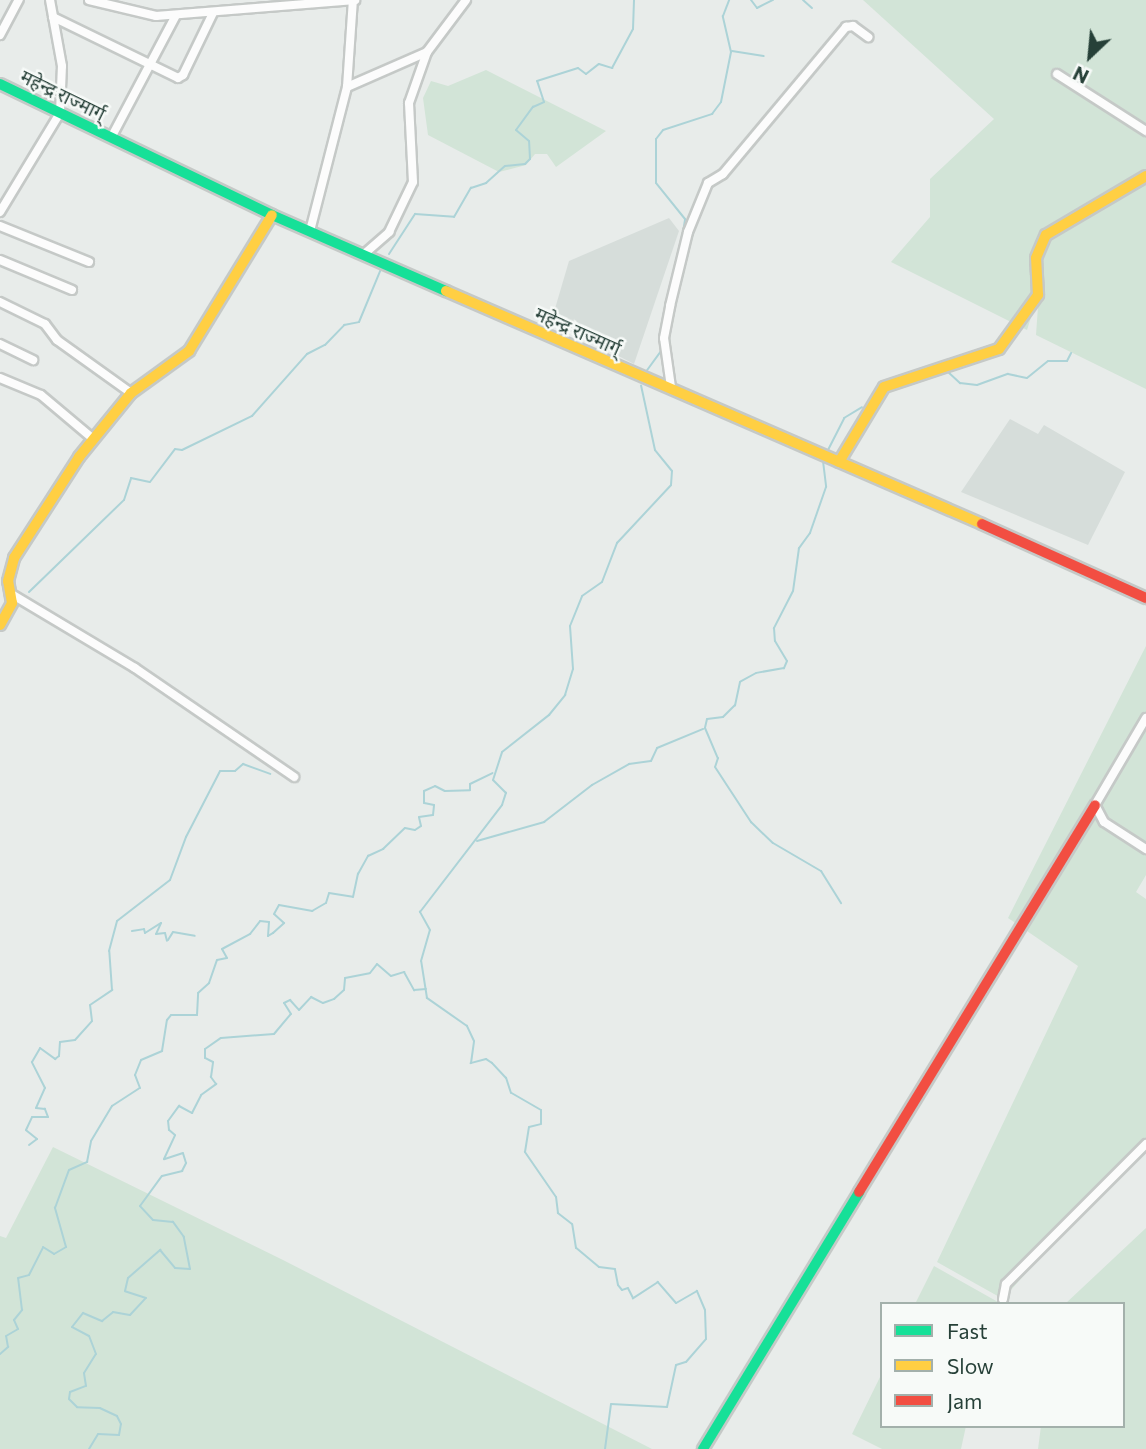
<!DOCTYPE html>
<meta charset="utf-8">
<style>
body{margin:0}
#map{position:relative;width:1146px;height:1449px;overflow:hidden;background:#e8ecea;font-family:Commissioner,"Noto Sans Devanagari",sans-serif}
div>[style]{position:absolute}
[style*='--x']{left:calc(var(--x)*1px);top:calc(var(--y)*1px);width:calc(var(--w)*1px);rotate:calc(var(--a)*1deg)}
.built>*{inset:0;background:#d6ddda}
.green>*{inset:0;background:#d2e4d7}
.stream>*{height:2px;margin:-1px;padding:0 1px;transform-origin:1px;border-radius:1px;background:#acd3d7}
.roads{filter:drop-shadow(2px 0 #c5c9c7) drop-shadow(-2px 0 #c5c9c7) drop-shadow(0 2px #c5c9c7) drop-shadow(0 -2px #c5c9c7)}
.street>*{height:8px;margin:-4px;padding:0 4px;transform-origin:4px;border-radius:4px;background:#fcfcfc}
.fast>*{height:10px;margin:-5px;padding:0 5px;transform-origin:5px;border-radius:5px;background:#16e098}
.slow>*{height:10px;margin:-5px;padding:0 5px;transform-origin:5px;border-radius:5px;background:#ffcf43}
.jam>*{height:10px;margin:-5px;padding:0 5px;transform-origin:5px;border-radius:5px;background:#f24e42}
span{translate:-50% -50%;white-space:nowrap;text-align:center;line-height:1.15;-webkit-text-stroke:5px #f7faf8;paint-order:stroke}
.street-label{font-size:19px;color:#264038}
.legend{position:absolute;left:880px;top:1302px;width:245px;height:126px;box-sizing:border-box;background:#f7faf8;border:2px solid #a3b0ab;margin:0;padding:9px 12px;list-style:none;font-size:21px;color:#264038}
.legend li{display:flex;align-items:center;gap:14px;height:35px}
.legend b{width:35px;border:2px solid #a3b0ab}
.north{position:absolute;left:1055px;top:21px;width:70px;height:70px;-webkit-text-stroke:5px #f7faf8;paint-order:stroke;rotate:206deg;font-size:19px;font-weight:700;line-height:28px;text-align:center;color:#264038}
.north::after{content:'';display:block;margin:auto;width:24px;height:32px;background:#264038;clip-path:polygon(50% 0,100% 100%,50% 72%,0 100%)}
</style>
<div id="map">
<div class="built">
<i style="clip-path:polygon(669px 218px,679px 231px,634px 364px,572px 332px,554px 312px,569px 261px)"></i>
<i style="clip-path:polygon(1010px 419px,1038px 434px,1044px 425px,1125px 472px,1088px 545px,961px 492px)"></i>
</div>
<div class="green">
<i style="clip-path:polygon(863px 0,1146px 0,1146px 389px,1036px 335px,1039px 292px,1027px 330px,891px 262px,930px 217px,930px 179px,994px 119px)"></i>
<i style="clip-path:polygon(486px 70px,606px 131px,556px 167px,547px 154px,535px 154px,526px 165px,499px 172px,428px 135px,423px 98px,431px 81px,448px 86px)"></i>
<i style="clip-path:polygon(1146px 646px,1146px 875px,1136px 892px,1146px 899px,1146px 1138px,1003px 1299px,937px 1262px,1078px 966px,1008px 918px)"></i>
<i style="clip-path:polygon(53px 1147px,283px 1260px,652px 1449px,0 1449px,0 1236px,6px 1238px)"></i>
<i style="clip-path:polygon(1146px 1228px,1146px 1449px,1038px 1449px,1041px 1426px,1123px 1426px,1123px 1304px,1065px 1304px)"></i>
<i style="clip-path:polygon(934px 1266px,998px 1302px,998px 1304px,915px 1304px)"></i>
<i style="clip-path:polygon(882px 1373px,882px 1426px,966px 1426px,961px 1449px,882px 1449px,852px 1434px)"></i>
</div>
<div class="stream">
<i style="--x:751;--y:0;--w:10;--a:53"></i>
<i style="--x:757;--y:8;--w:18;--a:-27"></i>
<i style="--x:803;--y:0;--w:12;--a:42"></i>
<i style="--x:732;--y:51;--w:32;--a:9"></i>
<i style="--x:681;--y:245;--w:26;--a:-81"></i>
<i style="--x:685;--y:219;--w:46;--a:-128.9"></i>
<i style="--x:656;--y:183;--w:44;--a:-90"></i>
<i style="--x:656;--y:139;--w:11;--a:-52"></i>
<i style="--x:663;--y:130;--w:52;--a:-18.1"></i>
<i style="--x:712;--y:114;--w:15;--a:-53"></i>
<i style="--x:721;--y:102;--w:51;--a:-78.7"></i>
<i style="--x:731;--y:52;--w:37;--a:-103"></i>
<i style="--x:723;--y:16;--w:17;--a:-69"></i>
<i style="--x:389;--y:254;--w:48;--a:-57"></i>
<i style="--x:415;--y:214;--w:39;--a:4"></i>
<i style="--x:454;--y:217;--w:34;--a:-60"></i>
<i style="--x:471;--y:188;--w:16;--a:-18"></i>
<i style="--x:486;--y:183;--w:25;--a:-42"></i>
<i style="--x:505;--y:166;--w:20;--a:-6"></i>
<i style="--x:525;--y:164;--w:7;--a:-45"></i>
<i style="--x:530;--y:159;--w:18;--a:-93"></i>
<i style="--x:529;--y:141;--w:17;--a:-140"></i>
<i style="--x:516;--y:130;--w:29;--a:-54"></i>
<i style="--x:533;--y:107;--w:12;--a:-24"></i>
<i style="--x:544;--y:102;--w:22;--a:-108"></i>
<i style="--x:537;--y:81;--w:43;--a:-17.6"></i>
<i style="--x:578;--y:68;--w:10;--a:37"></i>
<i style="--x:586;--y:74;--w:16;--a:-38"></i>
<i style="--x:599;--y:64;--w:14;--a:17"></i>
<i style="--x:612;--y:68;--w:44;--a:-61.7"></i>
<i style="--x:633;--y:29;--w:29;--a:-88"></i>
<i style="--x:663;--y:324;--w:75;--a:-77.6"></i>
<i style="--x:947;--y:371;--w:18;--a:43"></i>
<i style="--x:960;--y:383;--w:17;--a:7"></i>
<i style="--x:977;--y:385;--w:33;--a:-20"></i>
<i style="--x:1008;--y:374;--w:19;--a:12"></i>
<i style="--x:1027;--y:378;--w:27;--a:-39"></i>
<i style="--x:1048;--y:361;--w:19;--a:0"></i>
<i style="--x:1067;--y:361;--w:9;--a:-63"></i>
<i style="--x:645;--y:373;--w:29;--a:-54"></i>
<i style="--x:828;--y:450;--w:36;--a:-63"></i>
<i style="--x:844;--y:418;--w:21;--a:-31"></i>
<i style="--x:823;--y:461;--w:26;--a:83"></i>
<i style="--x:826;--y:487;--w:49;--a:109.2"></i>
<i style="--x:810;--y:533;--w:19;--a:126"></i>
<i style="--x:799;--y:548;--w:43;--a:97.9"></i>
<i style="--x:793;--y:591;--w:42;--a:117.2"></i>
<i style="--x:774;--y:628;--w:13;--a:86"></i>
<i style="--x:775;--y:641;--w:23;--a:59"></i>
<i style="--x:787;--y:661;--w:8;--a:113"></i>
<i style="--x:784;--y:668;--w:28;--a:170"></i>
<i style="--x:756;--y:673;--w:18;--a:151"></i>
<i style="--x:740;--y:682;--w:24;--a:102"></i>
<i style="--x:735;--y:705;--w:17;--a:135"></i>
<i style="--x:723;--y:717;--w:16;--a:173"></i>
<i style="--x:707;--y:719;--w:9;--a:103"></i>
<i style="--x:705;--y:728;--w:33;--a:67"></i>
<i style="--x:718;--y:758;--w:9;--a:108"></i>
<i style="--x:715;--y:767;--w:66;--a:56.8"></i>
<i style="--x:751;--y:822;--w:30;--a:44"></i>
<i style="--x:773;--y:843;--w:56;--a:30.3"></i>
<i style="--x:821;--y:871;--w:38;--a:58"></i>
<i style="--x:29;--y:592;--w:132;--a:-44.1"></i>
<i style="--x:124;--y:500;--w:23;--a:-72"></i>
<i style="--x:131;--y:478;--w:19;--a:12"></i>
<i style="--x:150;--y:482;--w:41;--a:-52.9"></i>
<i style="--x:175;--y:449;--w:7;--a:8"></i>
<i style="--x:182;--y:450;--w:78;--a:-25.9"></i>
<i style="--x:252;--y:416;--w:83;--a:-48.4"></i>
<i style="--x:307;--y:354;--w:20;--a:-27"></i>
<i style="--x:325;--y:345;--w:28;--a:-46"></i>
<i style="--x:344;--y:325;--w:15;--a:-11"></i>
<i style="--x:359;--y:322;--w:57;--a:-67.5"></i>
<i style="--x:477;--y:841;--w:70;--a:-15.8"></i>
<i style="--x:544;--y:822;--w:61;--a:-37.6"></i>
<i style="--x:592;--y:785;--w:43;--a:-29.6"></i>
<i style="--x:629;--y:764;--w:22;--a:-8"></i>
<i style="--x:651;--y:761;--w:14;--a:-65"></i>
<i style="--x:657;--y:748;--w:50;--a:-22.4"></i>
<i style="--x:132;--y:931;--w:12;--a:-9"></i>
<i style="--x:144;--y:929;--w:4;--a:76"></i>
<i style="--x:145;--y:933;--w:19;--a:-32"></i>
<i style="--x:161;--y:923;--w:12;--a:114"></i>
<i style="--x:156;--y:934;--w:9;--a:-6"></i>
<i style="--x:165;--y:933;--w:8;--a:76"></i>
<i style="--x:168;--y:940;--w:9;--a:-58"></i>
<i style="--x:173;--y:932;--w:22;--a:10"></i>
<i style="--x:29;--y:1145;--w:10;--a:-37"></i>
<i style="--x:37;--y:1139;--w:14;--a:-141"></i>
<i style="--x:26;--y:1130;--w:14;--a:-65"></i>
<i style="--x:32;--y:1117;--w:16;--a:0"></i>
<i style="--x:48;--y:1117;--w:9;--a:-111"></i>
<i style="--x:45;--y:1109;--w:9;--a:-174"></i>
<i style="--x:36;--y:1108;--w:22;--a:-66"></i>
<i style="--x:45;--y:1088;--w:29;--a:-117"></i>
<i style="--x:32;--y:1062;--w:16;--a:-60"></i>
<i style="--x:40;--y:1048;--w:19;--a:36"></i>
<i style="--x:55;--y:1059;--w:5;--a:-37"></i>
<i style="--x:59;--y:1056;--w:14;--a:-86"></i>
<i style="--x:60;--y:1042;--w:15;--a:-8"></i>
<i style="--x:75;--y:1040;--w:25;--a:-48"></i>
<i style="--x:92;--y:1021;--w:16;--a:-97"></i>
<i style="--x:90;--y:1005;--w:27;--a:-34"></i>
<i style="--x:112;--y:990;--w:39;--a:-94"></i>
<i style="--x:109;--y:951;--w:31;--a:-75"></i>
<i style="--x:117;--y:921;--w:67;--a:-37.7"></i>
<i style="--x:170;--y:880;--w:46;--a:-69.6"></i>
<i style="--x:186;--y:837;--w:74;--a:-62.7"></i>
<i style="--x:220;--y:771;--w:15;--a:0"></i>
<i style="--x:235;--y:771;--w:11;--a:-41"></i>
<i style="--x:243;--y:764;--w:29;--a:20"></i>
<i style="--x:0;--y:1354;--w:11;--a:-41"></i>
<i style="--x:8;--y:1347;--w:11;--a:-100"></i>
<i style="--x:6;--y:1336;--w:14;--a:-30"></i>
<i style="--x:18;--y:1329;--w:10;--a:-114"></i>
<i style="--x:14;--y:1320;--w:13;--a:-51"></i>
<i style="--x:22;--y:1310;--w:32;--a:-97"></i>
<i style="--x:18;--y:1278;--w:11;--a:-15"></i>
<i style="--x:29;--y:1275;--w:31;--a:-63"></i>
<i style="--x:43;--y:1247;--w:13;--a:32"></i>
<i style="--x:54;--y:1254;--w:14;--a:-30"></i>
<i style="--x:66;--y:1247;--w:41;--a:-105.8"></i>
<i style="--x:55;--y:1208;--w:40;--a:-69.8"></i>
<i style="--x:69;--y:1170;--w:20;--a:-24"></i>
<i style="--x:87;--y:1162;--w:21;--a:-79"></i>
<i style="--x:91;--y:1141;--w:41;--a:-59"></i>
<i style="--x:112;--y:1106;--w:33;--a:-33"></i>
<i style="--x:140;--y:1088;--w:14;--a:-111"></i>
<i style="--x:135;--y:1075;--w:16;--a:-68"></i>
<i style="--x:141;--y:1060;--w:23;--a:-23"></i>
<i style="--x:162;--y:1051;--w:31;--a:-81"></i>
<i style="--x:167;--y:1020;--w:6;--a:-51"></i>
<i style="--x:171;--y:1015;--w:26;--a:0"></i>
<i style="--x:197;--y:1015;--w:22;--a:-87"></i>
<i style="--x:198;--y:993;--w:15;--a:-42"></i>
<i style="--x:209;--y:983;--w:24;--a:-71"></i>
<i style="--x:217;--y:960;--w:10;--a:-11"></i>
<i style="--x:227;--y:958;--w:10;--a:-119"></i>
<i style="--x:222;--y:949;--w:32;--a:-28"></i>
<i style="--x:250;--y:934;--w:16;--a:-52"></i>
<i style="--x:260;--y:921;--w:9;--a:6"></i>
<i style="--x:269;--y:922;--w:14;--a:94"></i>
<i style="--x:268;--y:936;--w:6;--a:-31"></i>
<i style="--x:273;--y:933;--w:15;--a:-42"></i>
<i style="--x:284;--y:923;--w:13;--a:-138"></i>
<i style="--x:274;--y:914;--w:10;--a:-61"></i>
<i style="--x:279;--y:905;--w:34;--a:10"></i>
<i style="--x:312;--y:911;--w:16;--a:-30"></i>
<i style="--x:326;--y:903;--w:10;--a:-73"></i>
<i style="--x:329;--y:893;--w:24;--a:9"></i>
<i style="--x:353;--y:897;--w:24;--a:-78"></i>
<i style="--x:358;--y:874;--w:21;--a:-61"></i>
<i style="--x:368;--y:856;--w:17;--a:-25"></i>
<i style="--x:383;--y:849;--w:30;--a:-44"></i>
<i style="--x:405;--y:828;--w:10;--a:11"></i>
<i style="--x:415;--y:830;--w:7;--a:-34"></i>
<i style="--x:421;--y:826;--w:9;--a:-103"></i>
<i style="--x:419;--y:817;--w:14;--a:-8"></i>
<i style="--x:433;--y:815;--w:10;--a:-84"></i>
<i style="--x:434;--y:805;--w:10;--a:-169"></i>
<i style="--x:424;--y:803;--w:12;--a:-90"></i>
<i style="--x:424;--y:791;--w:12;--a:-24"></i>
<i style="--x:435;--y:786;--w:11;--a:27"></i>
<i style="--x:445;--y:791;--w:25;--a:-2"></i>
<i style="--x:470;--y:790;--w:6;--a:-90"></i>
<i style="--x:470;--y:784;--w:25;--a:-26"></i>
<i style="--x:89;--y:1449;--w:17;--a:-59"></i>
<i style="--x:98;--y:1434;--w:21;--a:3"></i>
<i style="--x:119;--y:1435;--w:11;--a:-80"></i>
<i style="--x:121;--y:1424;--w:9;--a:-117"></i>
<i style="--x:117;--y:1416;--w:19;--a:-155"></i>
<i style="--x:100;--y:1408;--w:23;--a:-178"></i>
<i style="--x:77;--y:1407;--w:11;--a:-135"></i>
<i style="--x:69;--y:1399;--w:7;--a:-82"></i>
<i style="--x:70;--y:1392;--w:17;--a:-21"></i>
<i style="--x:86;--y:1386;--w:13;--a:-99"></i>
<i style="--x:84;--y:1373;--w:22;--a:-58"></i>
<i style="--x:96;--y:1354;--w:19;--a:-111"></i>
<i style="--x:89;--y:1336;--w:19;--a:-152"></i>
<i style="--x:72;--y:1327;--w:18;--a:-52"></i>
<i style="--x:83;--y:1313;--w:21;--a:23"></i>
<i style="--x:102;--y:1321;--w:14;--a:-39"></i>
<i style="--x:113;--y:1312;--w:17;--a:10"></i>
<i style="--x:130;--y:1315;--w:23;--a:-47"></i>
<i style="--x:146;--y:1298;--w:22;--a:-162"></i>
<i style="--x:125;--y:1291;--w:13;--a:-77"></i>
<i style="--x:128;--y:1278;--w:43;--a:-41.2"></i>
<i style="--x:160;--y:1250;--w:23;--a:50"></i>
<i style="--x:175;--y:1268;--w:15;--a:4"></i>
<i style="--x:190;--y:1269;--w:33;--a:-101"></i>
<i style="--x:184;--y:1237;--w:19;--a:-126"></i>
<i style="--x:173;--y:1222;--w:20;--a:-174"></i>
<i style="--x:153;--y:1220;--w:19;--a:-133"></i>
<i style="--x:140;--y:1206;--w:37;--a:-54"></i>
<i style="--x:162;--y:1176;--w:21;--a:-14"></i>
<i style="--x:182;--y:1171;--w:9;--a:-63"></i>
<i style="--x:186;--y:1163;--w:10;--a:-107"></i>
<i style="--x:183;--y:1153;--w:20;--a:162"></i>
<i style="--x:164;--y:1159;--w:26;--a:-65"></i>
<i style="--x:175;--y:1135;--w:8;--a:-140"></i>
<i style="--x:169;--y:1130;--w:9;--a:-96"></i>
<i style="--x:168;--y:1121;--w:19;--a:-54"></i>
<i style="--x:179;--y:1106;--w:15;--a:28"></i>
<i style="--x:192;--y:1113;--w:20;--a:-63"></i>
<i style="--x:201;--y:1095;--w:19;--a:-36"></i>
<i style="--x:216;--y:1084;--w:9;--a:-126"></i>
<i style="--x:211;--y:1077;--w:15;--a:-82"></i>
<i style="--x:213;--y:1062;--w:9;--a:-153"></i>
<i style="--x:205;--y:1058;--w:9;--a:-90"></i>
<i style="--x:205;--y:1049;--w:19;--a:-35"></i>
<i style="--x:221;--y:1038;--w:53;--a:-4.3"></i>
<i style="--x:274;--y:1034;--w:26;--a:-50"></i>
<i style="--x:291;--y:1014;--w:13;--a:-122"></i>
<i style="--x:284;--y:1003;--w:7;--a:-27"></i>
<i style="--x:290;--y:1000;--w:13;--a:48"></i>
<i style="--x:299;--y:1010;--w:18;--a:-47"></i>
<i style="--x:311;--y:997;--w:13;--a:27"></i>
<i style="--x:323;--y:1003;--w:12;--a:-20"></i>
<i style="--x:334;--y:999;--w:13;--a:-42"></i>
<i style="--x:344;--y:990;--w:12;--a:-85"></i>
<i style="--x:345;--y:978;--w:25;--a:-11"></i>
<i style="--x:370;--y:973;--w:11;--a:-52"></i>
<i style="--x:377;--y:964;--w:18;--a:41"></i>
<i style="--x:391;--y:976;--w:14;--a:-17"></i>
<i style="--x:404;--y:972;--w:21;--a:61"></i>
<i style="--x:414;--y:990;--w:12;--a:-5"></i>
<i style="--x:605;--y:1449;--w:45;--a:-82.4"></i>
<i style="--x:611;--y:1404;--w:56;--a:3.1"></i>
<i style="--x:667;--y:1407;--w:43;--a:-77.9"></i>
<i style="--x:676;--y:1365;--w:10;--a:-17"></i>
<i style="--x:686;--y:1362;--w:30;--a:-49"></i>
<i style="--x:706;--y:1339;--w:29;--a:-92"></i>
<i style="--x:705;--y:1310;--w:21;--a:-113"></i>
<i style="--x:697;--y:1291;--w:24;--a:150"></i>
<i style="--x:676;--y:1303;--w:28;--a:-131"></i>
<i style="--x:658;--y:1282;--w:30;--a:147"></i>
<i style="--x:633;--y:1298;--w:11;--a:-117"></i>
<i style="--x:628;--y:1288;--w:6;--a:162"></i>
<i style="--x:622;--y:1290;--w:6;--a:-129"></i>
<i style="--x:618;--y:1285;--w:16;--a:-101"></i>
<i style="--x:615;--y:1269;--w:16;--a:-173"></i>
<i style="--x:599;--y:1267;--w:30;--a:-140"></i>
<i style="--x:576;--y:1248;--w:24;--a:-99"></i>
<i style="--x:572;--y:1224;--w:18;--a:-142"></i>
<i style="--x:558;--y:1213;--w:16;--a:-97"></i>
<i style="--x:556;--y:1197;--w:55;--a:-124.6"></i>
<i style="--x:525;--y:1152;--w:25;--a:-81"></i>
<i style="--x:529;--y:1127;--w:12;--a:-14"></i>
<i style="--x:541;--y:1124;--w:14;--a:-90"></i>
<i style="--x:541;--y:1110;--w:34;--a:-150"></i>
<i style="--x:511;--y:1093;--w:16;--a:-108"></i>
<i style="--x:506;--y:1078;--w:21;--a:-133"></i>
<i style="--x:492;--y:1063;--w:7;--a:-146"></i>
<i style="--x:486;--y:1059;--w:16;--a:165"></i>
<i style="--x:471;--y:1063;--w:22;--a:-82"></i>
<i style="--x:474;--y:1041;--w:17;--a:-115"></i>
<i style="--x:467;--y:1026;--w:49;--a:-145"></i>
<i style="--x:427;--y:998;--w:37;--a:-99"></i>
<i style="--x:421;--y:961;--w:32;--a:-74"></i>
<i style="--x:430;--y:930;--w:21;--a:-119"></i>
<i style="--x:420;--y:912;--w:135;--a:-52.5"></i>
<i style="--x:502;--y:805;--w:13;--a:-72"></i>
<i style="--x:506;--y:793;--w:18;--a:-135"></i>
<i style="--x:493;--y:780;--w:29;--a:-72"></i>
<i style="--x:502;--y:752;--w:60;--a:-38.2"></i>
<i style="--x:549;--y:715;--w:26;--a:-51"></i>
<i style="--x:565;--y:695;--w:27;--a:-73"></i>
<i style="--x:573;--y:669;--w:43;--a:-94"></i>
<i style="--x:570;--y:626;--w:32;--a:-68"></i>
<i style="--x:582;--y:596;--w:24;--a:-35"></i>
<i style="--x:602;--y:582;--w:42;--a:-69"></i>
<i style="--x:617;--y:543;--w:79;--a:-47"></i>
<i style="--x:671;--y:485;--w:14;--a:-86"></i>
<i style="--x:672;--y:471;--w:27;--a:-129"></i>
<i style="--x:655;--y:450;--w:66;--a:-102.2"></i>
</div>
<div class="roads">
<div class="street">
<i style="--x:89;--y:0;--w:69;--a:13.4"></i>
<i style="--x:156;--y:16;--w:200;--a:-4.6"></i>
<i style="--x:53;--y:17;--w:139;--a:26"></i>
<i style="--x:178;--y:78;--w:6;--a:-31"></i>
<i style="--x:183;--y:75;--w:69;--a:-64.2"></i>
<i style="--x:0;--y:35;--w:40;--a:-62"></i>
<i style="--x:1057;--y:74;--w:106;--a:32.6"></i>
<i style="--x:347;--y:87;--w:87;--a:-86.1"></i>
<i style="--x:111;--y:138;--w:139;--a:-62.1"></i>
<i style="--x:0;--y:212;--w:116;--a:-58.8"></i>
<i style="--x:60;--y:113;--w:47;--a:-87.6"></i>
<i style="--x:62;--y:66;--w:67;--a:-100.3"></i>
<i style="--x:0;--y:226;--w:96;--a:22"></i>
<i style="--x:310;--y:231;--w:149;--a:-75.6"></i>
<i style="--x:347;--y:87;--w:87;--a:-23.6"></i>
<i style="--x:427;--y:52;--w:65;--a:-53.1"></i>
<i style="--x:363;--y:255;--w:35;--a:-41"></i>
<i style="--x:389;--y:232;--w:55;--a:-64.4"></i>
<i style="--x:413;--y:182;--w:79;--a:-92.9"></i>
<i style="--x:409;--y:103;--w:54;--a:-70.6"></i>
<i style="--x:0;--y:260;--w:78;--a:22.6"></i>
<i style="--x:0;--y:302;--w:50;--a:26.1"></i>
<i style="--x:45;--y:324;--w:20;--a:53"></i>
<i style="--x:57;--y:340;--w:91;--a:35.6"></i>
<i style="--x:0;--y:344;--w:37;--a:26"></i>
<i style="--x:0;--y:378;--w:44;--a:22.5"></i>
<i style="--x:41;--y:395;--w:67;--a:40.1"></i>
<i style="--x:671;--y:387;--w:49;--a:-98.1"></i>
<i style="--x:664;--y:338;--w:33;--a:-79"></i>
<i style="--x:670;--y:306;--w:76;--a:-76.3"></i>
<i style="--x:688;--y:232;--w:53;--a:-67.8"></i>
<i style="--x:708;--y:183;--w:17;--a:-31"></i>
<i style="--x:723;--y:174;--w:192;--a:-50.1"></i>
<i style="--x:846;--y:27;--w:7;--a:-8"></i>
<i style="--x:853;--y:26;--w:19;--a:36"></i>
<i style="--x:13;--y:595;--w:142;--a:30.9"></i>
<i style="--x:135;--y:668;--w:193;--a:34.4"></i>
<i style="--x:1146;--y:718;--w:101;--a:120.4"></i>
<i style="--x:1095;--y:805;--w:19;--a:62"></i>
<i style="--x:1104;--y:822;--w:50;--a:32.7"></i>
<i style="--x:1003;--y:1299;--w:15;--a:-79"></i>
<i style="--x:1006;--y:1284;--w:198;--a:-45"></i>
</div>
<div class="fast">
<i style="--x:0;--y:84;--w:302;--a:25.7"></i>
<i style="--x:272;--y:215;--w:190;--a:23.6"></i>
<i style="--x:703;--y:1449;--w:301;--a:-58.7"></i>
</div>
<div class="slow">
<i style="--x:446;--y:291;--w:584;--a:23.49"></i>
<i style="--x:839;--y:462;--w:87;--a:-59"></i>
<i style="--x:884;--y:387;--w:121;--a:-18.3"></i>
<i style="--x:999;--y:349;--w:67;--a:-54.2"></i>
<i style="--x:1038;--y:295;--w:37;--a:-93"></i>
<i style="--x:1036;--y:258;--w:25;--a:-67"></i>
<i style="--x:1046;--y:235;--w:116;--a:-30.5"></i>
<i style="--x:0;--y:625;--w:25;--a:-61"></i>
<i style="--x:12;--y:603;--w:22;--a:-100"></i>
<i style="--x:8;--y:581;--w:24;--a:-75"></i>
<i style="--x:14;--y:558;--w:120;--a:-57.2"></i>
<i style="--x:79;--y:457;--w:82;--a:-50.9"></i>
<i style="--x:131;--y:393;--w:72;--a:-35.9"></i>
<i style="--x:189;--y:351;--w:159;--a:-58.6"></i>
</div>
<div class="jam">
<i style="--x:982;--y:524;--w:180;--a:24.3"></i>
<i style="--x:859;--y:1192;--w:453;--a:-58.6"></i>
</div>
</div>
<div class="street-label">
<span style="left:63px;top:95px;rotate:26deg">महेन्द्र राज्मार्ग्</span>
<span style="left:578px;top:331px;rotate:24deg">महेन्द्र राज्मार्ग्</span>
</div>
<ul class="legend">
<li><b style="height:9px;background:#16e098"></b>Fast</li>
<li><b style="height:9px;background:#ffcf43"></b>Slow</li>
<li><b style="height:9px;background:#f24e42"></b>Jam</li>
</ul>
<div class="north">N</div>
</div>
